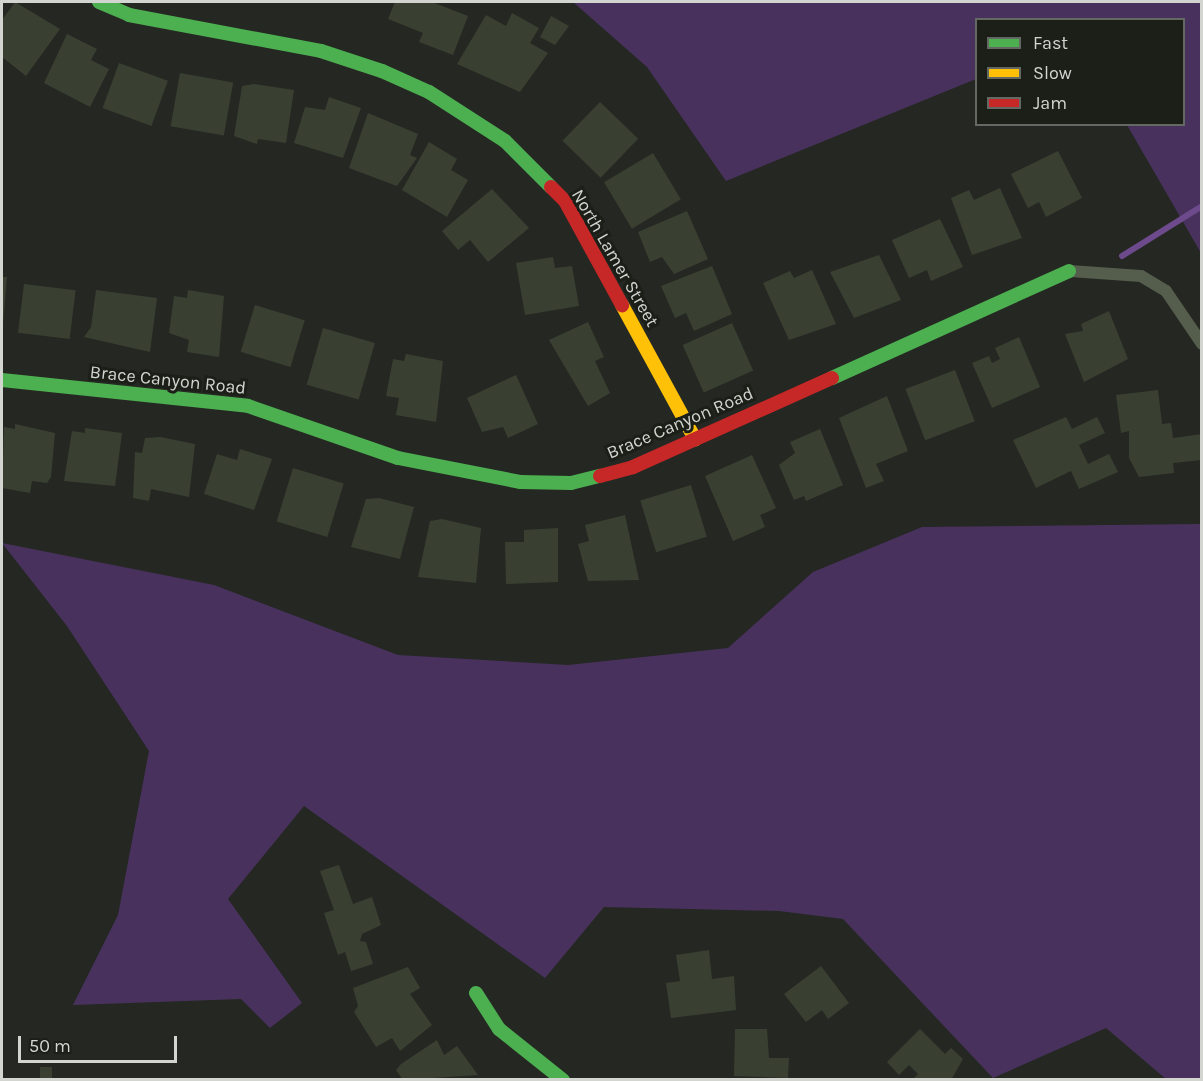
<!DOCTYPE html>
<style>
body{margin:0}
#map{position:relative;width:1203px;height:1081px;overflow:hidden;background:#252722;font-family:Karla,sans-serif}
div>[style]{position:absolute}
[style*='--x']{left:calc(var(--x)*1px);top:calc(var(--y)*1px);width:calc(var(--w)*1px);rotate:calc(var(--a)*1deg)}
.green>*{inset:0;background:#48325d}
.stream>*{height:6px;margin:-3px;padding:0 3px;transform-origin:3px;border-radius:3px;background:#6d4a8c}
.building>*{inset:0;background:#394031;transform-origin:0 0}
.lane>*{height:12px;margin:-6px;padding:0 6px;transform-origin:6px;border-radius:6px;background:#555d4d}
.fast>*{height:14px;margin:-7px;padding:0 7px;transform-origin:7px;border-radius:7px;background:#4caf50}
.slow>*{height:14px;margin:-7px;padding:0 7px;transform-origin:7px;border-radius:7px;background:#ffc107}
.jam>*{height:14px;margin:-7px;padding:0 7px;transform-origin:7px;border-radius:7px;background:#c62828}
span{translate:-50% -50%;white-space:nowrap;text-align:center;line-height:1.15;-webkit-text-stroke:6px #1b1f18;paint-order:stroke}
.street-label{font-size:18px;color:#d2d5d0}
.frame{position:absolute;inset:0;border:3px solid #d2d5d0;pointer-events:none}
.legend{position:absolute;left:975px;top:18px;width:210px;height:108px;box-sizing:border-box;background:#1b1f18;border:2px solid #646862;margin:0;padding:8px 10px;list-style:none;font-size:18px;color:#d2d5d0}
.legend li{display:flex;align-items:center;gap:12px;height:30px}
.legend b{width:30px;border:2px solid #646862}
.scale{position:absolute;left:18px;top:1036px;width:159px;height:27px;box-sizing:border-box;border:3px solid #d2d5d0;border-top:0;padding-left:8px;font-size:18px;line-height:21px;white-space:nowrap;color:#d2d5d0;-webkit-text-stroke:4px #1b1f18;paint-order:stroke}
</style>
<div id="map">
<div class="green">
<i style="clip-path:polygon(573px 2px,1201px 2px,1201px 253px,1127px 125px,1184px 124px,1184px 20px,976px 20px,976px 79px,726px 181px,647px 67px)"></i>
<i style="clip-path:polygon(1201px 524px,1201px 1079px,1166px 1079px,1106px 1028px,993px 1078px,843px 919px,779px 911px,604px 907px,545px 978px,304px 806px,228px 899px,302px 1003px,270px 1028px,241px 999px,73px 1005px,118px 915px,149px 751px,67px 626px,2px 543px,214px 585px,398px 655px,568px 665px,728px 648px,813px 572px,922px 527px)"></i>
</div>
<div class="stream">
<i style="--x:1122;--y:256;--w:94;--a:-32"></i>
</div>
<div class="building">
<i style="clip-path:polygon(15px 2px,60px 29px,26px 76px,2px 57px,2px 20px)"></i>
<i style="clip-path:polygon(395px 2px,432px 2px,468px 16px,453px 55px,419px 42px,423px 33px,388px 19px)"></i>
<i style="clip-path:polygon(512px 13px,539px 28px,530px 43px,548px 53px,520px 92px,457px 64px,486px 15px,506px 26px)"></i>
<i style="clip-path:polygon(551px 16px,569px 26px,555px 45px,540px 37px)"></i>
<i style="clip-path:polygon(67px 34px,97px 49px,91px 60px,109px 69px,90px 107px,44px 83px)"></i>
<i style="left:119px;top:63px;width:52px;height:48px;rotate:20deg"></i>
<i style="left:180px;top:73px;width:54px;height:54px;rotate:10deg"></i>
<i style="clip-path:polygon(254px 84px,294px 90px,286px 143px,258px 139px,257px 144px,234px 136px,242px 86px)"></i>
<i style="clip-path:polygon(329px 97px,361px 108px,343px 158px,294px 143px,305px 107px,325px 110px)"></i>
<i style="left:600px;top:102px;width:53px;height:54px;rotate:44deg"></i>
<i style="clip-path:polygon(368px 113px,418px 134px,410px 155px,417px 158px,397px 186px,349px 168px)"></i>
<i style="clip-path:polygon(429px 142px,457px 159px,451px 170px,468px 180px,447px 217px,402px 190px)"></i>
<i style="clip-path:polygon(1058px 151px,1082px 198px,1046px 217px,1039px 202px,1028px 208px,1011px 174px)"></i>
<i style="left:653px;top:153px;width:54px;height:57px;rotate:59deg"></i>
<i style="clip-path:polygon(1000px 188px,1022px 238px,972px 255px,951px 198px,969px 190px,974px 200px)"></i>
<i style="clip-path:polygon(492px 189px,529px 228px,488px 262px,470px 240px,458px 250px,442px 231px)"></i>
<i style="clip-path:polygon(687px 211px,708px 259px,674px 274px,662px 257px,650px 262px,638px 232px)"></i>
<i style="clip-path:polygon(940px 219px,963px 267px,931px 281px,927px 270px,909px 278px,892px 240px)"></i>
<i style="clip-path:polygon(879px 255px,901px 300px,854px 318px,830px 272px)"></i>
<i style="clip-path:polygon(553px 257px,555px 268px,572px 266px,579px 306px,525px 315px,516px 263px)"></i>
<i style="clip-path:polygon(712px 266px,732px 314px,694px 331px,686px 313px,675px 318px,661px 286px)"></i>
<i style="clip-path:polygon(812px 270px,836px 324px,789px 340px,763px 283px,790px 271px,794px 278px)"></i>
<i style="clip-path:polygon(2px 277px,7px 277px,3px 324px,2px 324px)"></i>
<i style="left:24px;top:284px;width:52px;height:49px;rotate:7deg"></i>
<i style="clip-path:polygon(96px 290px,157px 298px,150px 352px,84px 337px,91px 327px)"></i>
<i style="clip-path:polygon(188px 290px,224px 296px,219px 357px,187px 352px,189px 340px,169px 333px,174px 296px,187px 298px)"></i>
<i style="left:255px;top:305px;width:52px;height:49px;rotate:17deg"></i>
<i style="clip-path:polygon(1109px 311px,1128px 359px,1084px 382px,1065px 334px,1083px 331px,1081px 324px)"></i>
<i style="clip-path:polygon(588px 322px,604px 357px,595px 361px,610px 393px,588px 406px,549px 340px)"></i>
<i style="left:732px;top:323px;width:52px;height:54px;rotate:66deg"></i>
<i style="left:323px;top:328px;width:54px;height:59px;rotate:16deg"></i>
<i style="clip-path:polygon(1019px 337px,1040px 387px,992px 408px,972px 363px,989px 356px,992px 363px,1000px 359px,995px 348px)"></i>
<i style="clip-path:polygon(406px 354px,443px 361px,436px 422px,396px 415px,399px 398px,386px 396px,393px 359px,404px 361px)"></i>
<i style="left:955px;top:370px;width:55px;height:53px;rotate:69deg"></i>
<i style="clip-path:polygon(516px 375px,538px 424px,508px 438px,503px 427px,482px 432px,467px 398px)"></i>
<i style="clip-path:polygon(1158px 390px,1162px 424px,1171px 423px,1173px 438px,1202px 434px,1202px 460px,1173px 463px,1174px 473px,1139px 477px,1129px 458px,1129px 431px,1121px 433px,1116px 395px)"></i>
<i style="clip-path:polygon(887px 396px,908px 451px,876px 464px,884px 481px,866px 488px,839px 418px)"></i>
<i style="clip-path:polygon(1066px 417px,1072px 429px,1097px 417px,1105px 433px,1079px 445px,1088px 464px,1109px 454px,1118px 472px,1079px 489px,1071px 471px,1036px 488px,1013px 440px)"></i>
<i style="clip-path:polygon(15px 424px,55px 433px,51px 477px,47px 483px,32px 481px,30px 493px,2px 488px,4px 427px,15px 429px)"></i>
<i style="clip-path:polygon(85px 428px,122px 433px,115px 486px,64px 481px,72px 431px,85px 433px)"></i>
<i style="clip-path:polygon(820px 429px,843px 485px,806px 501px,804px 496px,794px 500px,779px 465px,795px 453px,790px 442px)"></i>
<i style="clip-path:polygon(160px 437px,195px 444px,189px 497px,151px 489px,149px 501px,133px 498px,135px 452px,142px 453px,145px 438px)"></i>
<i style="clip-path:polygon(240px 449px,272px 459px,254px 510px,204px 494px,217px 454px,237px 460px)"></i>
<i style="clip-path:polygon(752px 455px,776px 508px,760px 515px,765px 527px,733px 541px,705px 476px)"></i>
<i style="left:293px;top:468px;width:53px;height:56px;rotate:17deg"></i>
<i style="left:691px;top:485px;width:54px;height:53px;rotate:73deg"></i>
<i style="clip-path:polygon(379px 498px,414px 507px,400px 559px,351px 547px,366px 499px)"></i>
<i style="clip-path:polygon(625px 515px,639px 580px,588px 581px,578px 544px,589px 541px,585px 525px)"></i>
<i style="clip-path:polygon(442px 519px,481px 528px,476px 583px,418px 577px,430px 521px)"></i>
<i style="clip-path:polygon(558px 528px,558px 582px,506px 584px,505px 542px,524px 542px,524px 530px)"></i>
<i style="clip-path:polygon(339px 865px,353px 904px,372px 897px,381px 925px,362px 934px,360px 941px,366px 942px,373px 964px,351px 971px,345px 952px,338px 955px,324px 913px,334px 910px,320px 871px)"></i>
<i style="clip-path:polygon(709px 950px,712px 979px,734px 976px,736px 1010px,671px 1018px,666px 983px,680px 981px,676px 955px)"></i>
<i style="clip-path:polygon(821px 966px,849px 1003px,828px 1019px,822px 1010px,806px 1022px,784px 994px)"></i>
<i style="clip-path:polygon(408px 967px,420px 988px,410px 994px,432px 1025px,400px 1051px,392px 1038px,376px 1047px,354px 1012px,358px 1006px,353px 988px)"></i>
<i style="clip-path:polygon(735px 1029px,767px 1029px,769px 1058px,789px 1058px,788px 1078px,734px 1076px)"></i>
<i style="clip-path:polygon(920px 1029px,945px 1054px,951px 1048px,963px 1059px,951px 1080px,912px 1080px,918px 1074px,909px 1065px,899px 1075px,887px 1062px)"></i>
<i style="clip-path:polygon(437px 1040px,444px 1055px,457px 1046px,478px 1075px,403px 1080px,396px 1070px,401px 1064px)"></i>
<i style="left:40px;top:1067px;width:12px;height:13px"></i>
</div>
<div class="lane">
<i style="--x:1070;--y:271;--w:71;--a:4"></i>
<i style="--x:1141;--y:276;--w:29;--a:31"></i>
<i style="--x:1166;--y:291;--w:64;--a:55.8"></i>
</div>
<div class="fast">
<i style="--x:99;--y:2;--w:33;--a:23"></i>
<i style="--x:129;--y:15;--w:195;--a:10.6"></i>
<i style="--x:321;--y:51;--w:64;--a:18.2"></i>
<i style="--x:382;--y:71;--w:51;--a:24.1"></i>
<i style="--x:429;--y:92;--w:90;--a:32.8"></i>
<i style="--x:505;--y:141;--w:65;--a:45"></i>
<i style="--x:832;--y:378;--w:260;--a:-24.3"></i>
<i style="--x:2;--y:380;--w:247;--a:6"></i>
<i style="--x:248;--y:406;--w:159;--a:19.1"></i>
<i style="--x:398;--y:458;--w:124;--a:11.1"></i>
<i style="--x:520;--y:482;--w:51;--a:1.1"></i>
<i style="--x:571;--y:483;--w:30;--a:-14"></i>
<i style="--x:476;--y:993;--w:43;--a:57.4"></i>
<i style="--x:499;--y:1029;--w:82;--a:38.6"></i>
</div>
<div class="slow">
<i style="--x:622;--y:305;--w:153;--a:61.4"></i>
</div>
<div class="jam">
<i style="--x:551;--y:187;--w:20;--a:45"></i>
<i style="--x:565;--y:201;--w:119;--a:61.3"></i>
<i style="--x:600;--y:476;--w:34;--a:-15"></i>
<i style="--x:633;--y:467;--w:218;--a:-24.1"></i>
</div>
<div class="street-label">
<span style="left:615px;top:258px;rotate:60deg">North Lamer Street</span>
<span style="left:168px;top:380px;rotate:6deg">Brace Canyon Road</span>
<span style="left:680px;top:423px;rotate:-23deg">Brace Canyon Road</span>
</div>
<div class="frame"></div>
<ul class="legend">
<li><b style="height:8px;background:#4caf50"></b>Fast</li>
<li><b style="height:8px;background:#ffc107"></b>Slow</li>
<li><b style="height:8px;background:#c62828"></b>Jam</li>
</ul>
<div class="scale">50 m</div>
</div>
